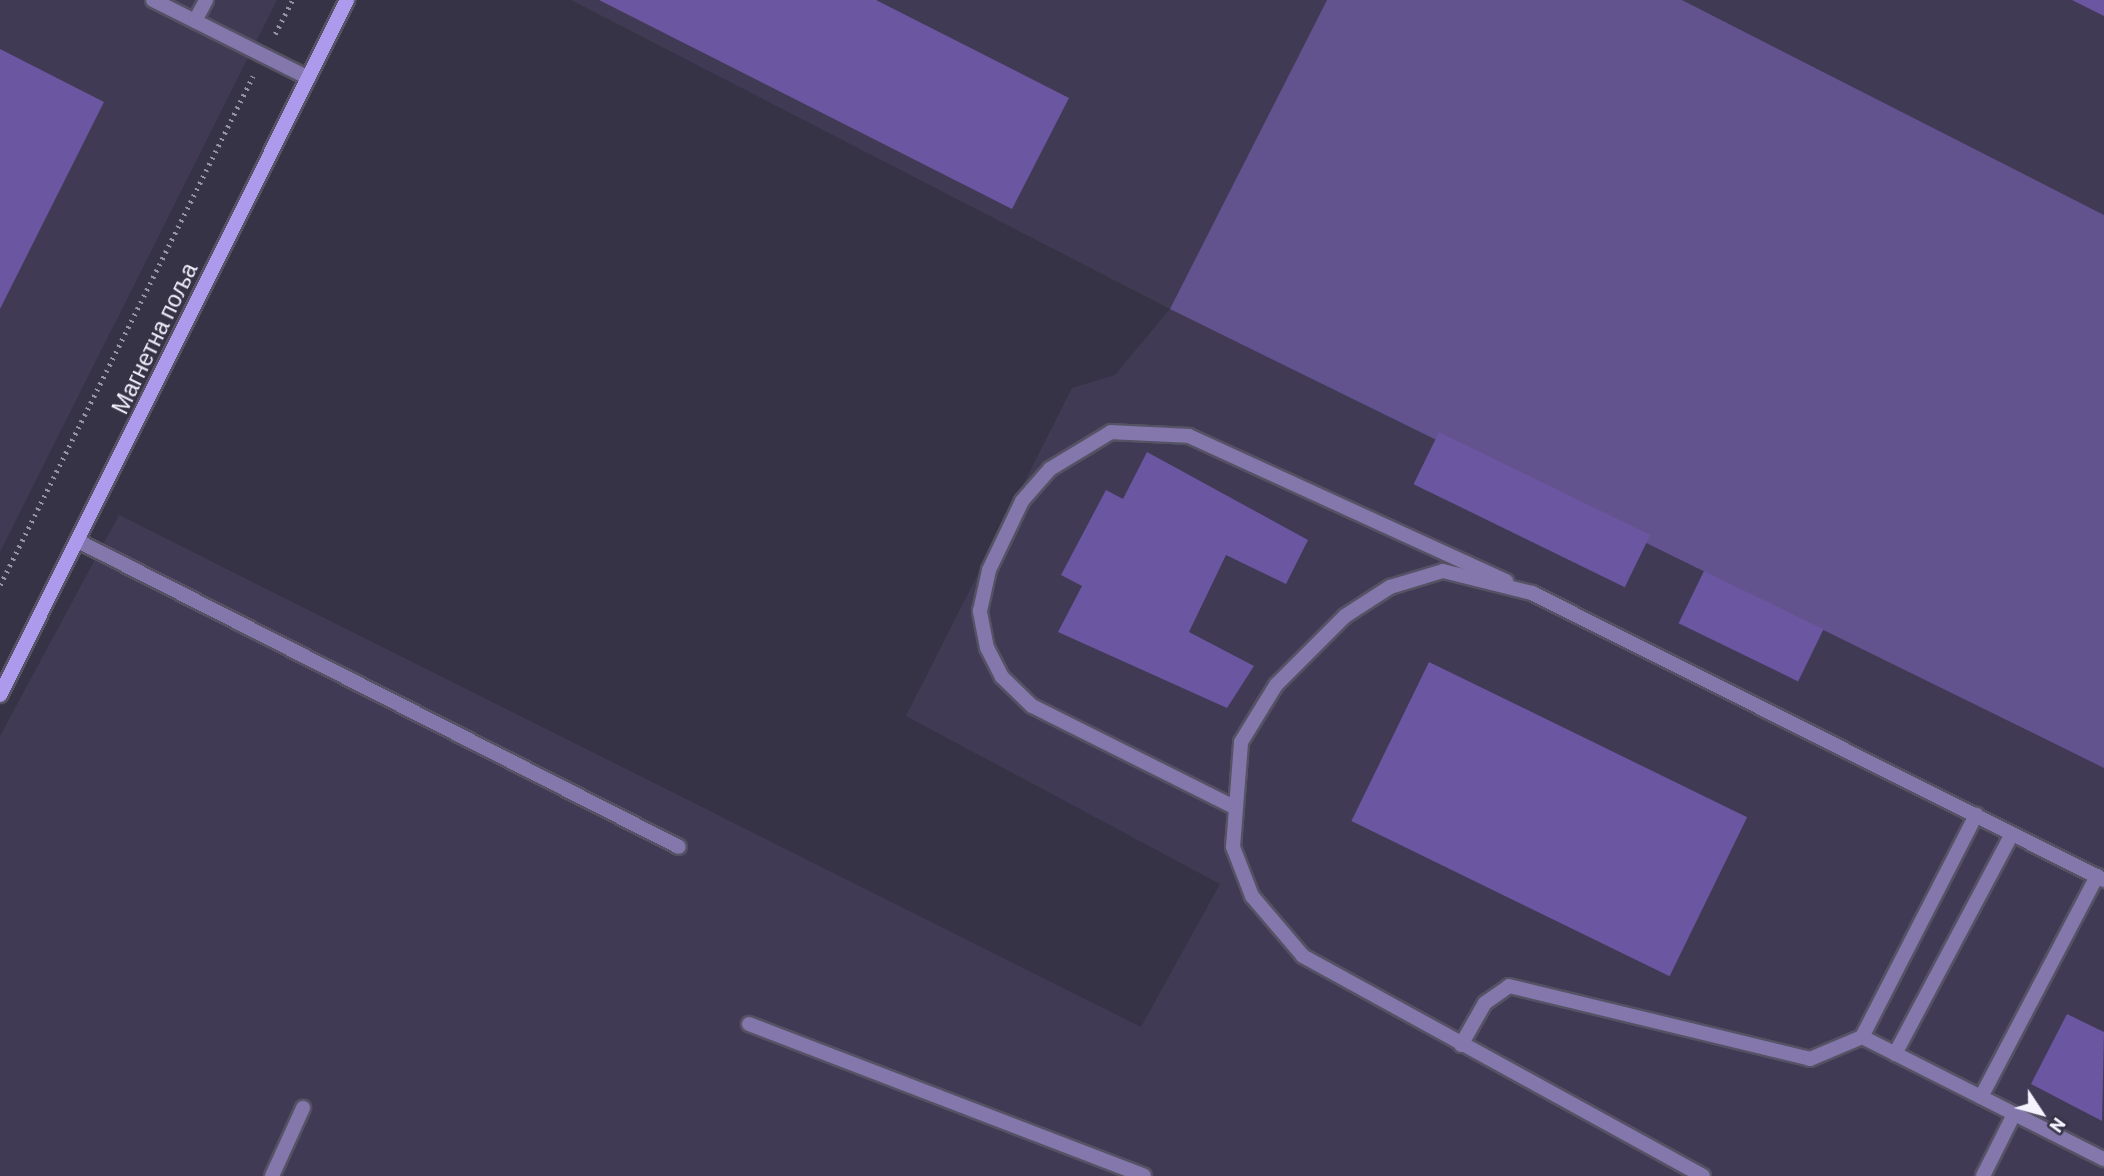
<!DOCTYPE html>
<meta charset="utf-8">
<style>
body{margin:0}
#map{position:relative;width:2104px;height:1176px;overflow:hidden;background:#373346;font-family:Barlow,sans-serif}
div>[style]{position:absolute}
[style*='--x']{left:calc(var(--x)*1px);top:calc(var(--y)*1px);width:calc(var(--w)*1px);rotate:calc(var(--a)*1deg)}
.built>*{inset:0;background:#403a54}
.green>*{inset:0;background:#62538f}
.building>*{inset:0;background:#6b56a1;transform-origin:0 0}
.path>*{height:4.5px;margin-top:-2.25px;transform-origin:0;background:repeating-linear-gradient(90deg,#9693a3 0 2px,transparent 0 7px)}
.roads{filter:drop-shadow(2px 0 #555264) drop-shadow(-2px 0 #555264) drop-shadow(0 2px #555264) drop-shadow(0 -2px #555264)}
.lane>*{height:14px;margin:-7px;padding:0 7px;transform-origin:7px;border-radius:7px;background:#8377ab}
.secondary>*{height:14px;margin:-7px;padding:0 7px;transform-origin:7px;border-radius:7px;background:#ae9aed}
span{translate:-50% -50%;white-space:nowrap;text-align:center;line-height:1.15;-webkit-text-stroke:6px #373346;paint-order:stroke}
.street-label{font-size:23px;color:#f4f2ff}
.north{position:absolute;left:2006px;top:1078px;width:70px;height:70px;-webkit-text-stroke:5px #373346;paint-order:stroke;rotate:126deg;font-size:19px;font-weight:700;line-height:28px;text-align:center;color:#f4f2ff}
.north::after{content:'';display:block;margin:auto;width:24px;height:32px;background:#f4f2ff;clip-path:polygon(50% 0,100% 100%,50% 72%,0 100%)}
</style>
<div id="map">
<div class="built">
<i style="clip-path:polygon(0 0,277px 0,0 552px)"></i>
<i style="clip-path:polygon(571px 0,1327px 0,1171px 309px,2104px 768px,2104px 1176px,0 1176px,0 736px,119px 515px,1141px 1027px,1220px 884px,906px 716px,1072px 388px,1115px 375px,1170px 309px)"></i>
<i style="clip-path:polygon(1682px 0,2104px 0,2104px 215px)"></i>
</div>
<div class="green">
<i style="clip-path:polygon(1327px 0,1682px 0,2104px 215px,2104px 768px,1170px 309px)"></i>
</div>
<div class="building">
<i style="clip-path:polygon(599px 0,876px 0,1069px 98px,1012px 209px)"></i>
<i style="clip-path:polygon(2072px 0,2104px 0,2104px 16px)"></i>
<i style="clip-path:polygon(0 49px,104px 102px,0 309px)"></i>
<i style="left:1439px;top:432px;width:235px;height:58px;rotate:26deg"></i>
<i style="clip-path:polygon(1147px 452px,1308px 540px,1286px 584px,1226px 555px,1189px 632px,1254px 666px,1227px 708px,1058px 632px,1082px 586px,1061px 575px,1106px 490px,1123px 499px)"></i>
<i style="left:1704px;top:571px;width:133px;height:58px;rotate:26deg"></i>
<i style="left:1429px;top:662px;width:354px;height:177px;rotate:26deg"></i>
<i style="clip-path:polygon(2067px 1014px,2104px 1032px,2102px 1121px,2031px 1084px)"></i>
</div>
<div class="path">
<i style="--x:275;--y:34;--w:38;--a:-63"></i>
<i style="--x:0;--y:585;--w:568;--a:-63.57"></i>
</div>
<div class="roads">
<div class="lane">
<i style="--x:153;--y:0;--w:174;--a:26.6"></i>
<i style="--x:195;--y:21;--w:24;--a:-62"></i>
<i style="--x:78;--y:541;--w:674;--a:26.98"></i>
<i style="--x:1232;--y:806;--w:224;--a:-153.4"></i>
<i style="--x:1032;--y:706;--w:42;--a:-136"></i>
<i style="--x:1002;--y:677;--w:33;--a:-117"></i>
<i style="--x:987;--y:648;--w:38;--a:-101"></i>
<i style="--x:980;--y:611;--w:42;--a:-77.6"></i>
<i style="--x:989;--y:570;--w:76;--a:-64.4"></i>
<i style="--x:1022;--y:501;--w:43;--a:-48.8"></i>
<i style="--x:1050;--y:469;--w:71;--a:-31.2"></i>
<i style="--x:1111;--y:432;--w:78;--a:2.9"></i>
<i style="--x:1189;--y:436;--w:349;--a:24.6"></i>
<i style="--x:749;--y:1024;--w:423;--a:21"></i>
<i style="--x:1862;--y:1037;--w:250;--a:-62.8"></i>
<i style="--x:1461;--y:1045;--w:48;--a:-60.3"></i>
<i style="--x:1485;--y:1003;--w:29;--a:-35"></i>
<i style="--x:1509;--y:986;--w:310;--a:13.6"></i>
<i style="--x:1810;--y:1059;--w:56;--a:-22.9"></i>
<i style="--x:1862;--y:1037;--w:271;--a:26.8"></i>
<i style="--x:1895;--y:1054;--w:249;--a:-62"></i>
<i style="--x:1981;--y:1097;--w:250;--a:-62.3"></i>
<i style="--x:272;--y:1176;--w:75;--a:-65.5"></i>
<i style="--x:1703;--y:1176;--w:457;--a:-151.2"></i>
<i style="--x:1303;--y:956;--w:79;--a:-130.4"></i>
<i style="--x:1252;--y:896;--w:53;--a:-111.2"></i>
<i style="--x:1233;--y:847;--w:105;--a:-85.6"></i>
<i style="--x:1241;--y:742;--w:67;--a:-58.4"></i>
<i style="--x:1276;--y:685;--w:98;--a:-45"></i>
<i style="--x:1345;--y:616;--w:54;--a:-32.8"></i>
<i style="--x:1390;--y:587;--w:55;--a:-16.8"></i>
<i style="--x:1443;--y:571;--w:92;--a:13.9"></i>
<i style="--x:1532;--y:593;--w:640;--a:26.65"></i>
<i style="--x:1983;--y:1176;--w:69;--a:-63.4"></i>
</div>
<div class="secondary">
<i style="--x:0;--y:695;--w:777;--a:-63.47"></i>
</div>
</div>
<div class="street-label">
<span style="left:154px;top:338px;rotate:-64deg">Магнетна поља</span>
</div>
<div class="north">N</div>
</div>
